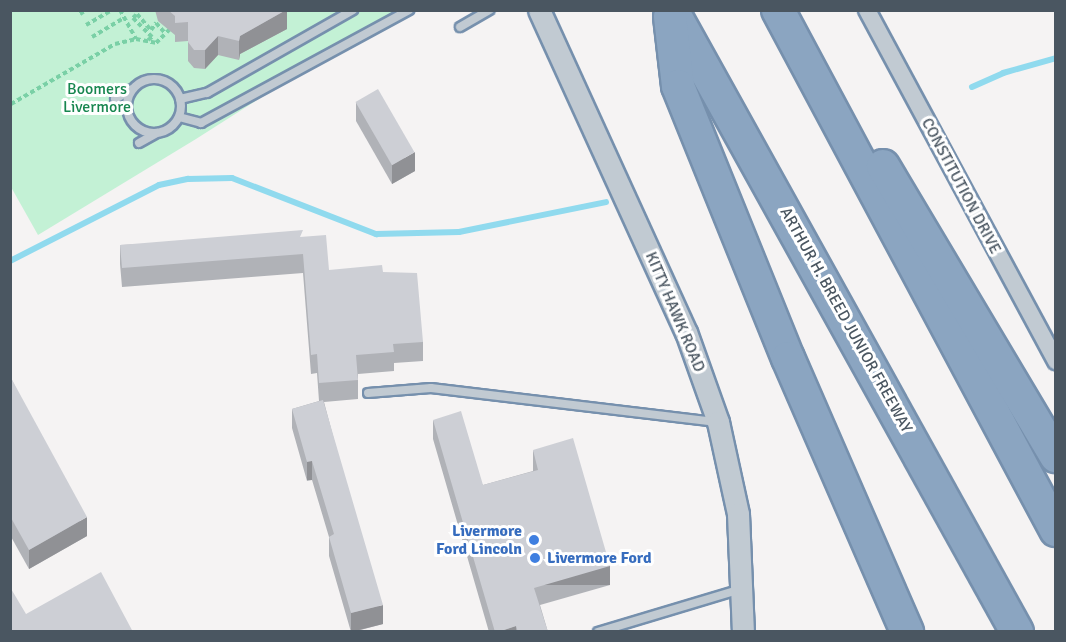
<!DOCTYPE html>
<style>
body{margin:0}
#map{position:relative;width:1066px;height:642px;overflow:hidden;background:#f5f3f3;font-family:Signika,sans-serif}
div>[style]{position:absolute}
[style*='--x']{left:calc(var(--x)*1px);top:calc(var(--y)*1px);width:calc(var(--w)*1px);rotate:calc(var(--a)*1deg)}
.green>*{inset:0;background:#c3f1d5}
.stream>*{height:6px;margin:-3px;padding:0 3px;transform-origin:3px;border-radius:3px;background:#90daee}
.path>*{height:4px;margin-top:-2px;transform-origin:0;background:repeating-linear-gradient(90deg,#7ad0a6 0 4.5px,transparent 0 7.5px)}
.roads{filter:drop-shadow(2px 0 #7690ad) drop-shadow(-2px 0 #7690ad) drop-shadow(0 2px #7690ad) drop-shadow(0 -2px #7690ad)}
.service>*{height:8px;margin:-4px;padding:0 4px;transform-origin:4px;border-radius:4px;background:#c1cad2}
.service>.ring{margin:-4px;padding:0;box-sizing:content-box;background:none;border:8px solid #c1cad2;border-radius:50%}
.minor>*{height:16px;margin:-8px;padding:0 8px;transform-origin:8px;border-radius:8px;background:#c1cad2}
.tertiary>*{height:21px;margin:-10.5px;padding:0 10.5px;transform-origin:10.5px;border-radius:10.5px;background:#c1cad2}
.motorway>*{height:32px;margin:-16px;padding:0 16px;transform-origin:16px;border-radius:16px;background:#8ba5c1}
.wall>*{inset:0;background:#b0b2b7}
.shaded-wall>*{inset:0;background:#909195;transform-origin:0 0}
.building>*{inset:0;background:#cdcfd5;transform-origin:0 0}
.dots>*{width:16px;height:16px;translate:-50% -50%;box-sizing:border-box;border:3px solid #fff;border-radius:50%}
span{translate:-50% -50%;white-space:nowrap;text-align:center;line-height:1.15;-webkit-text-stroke:6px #fff;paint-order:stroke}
.park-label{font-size:16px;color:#17864f}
.street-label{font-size:16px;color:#4a5661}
.shop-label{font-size:16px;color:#366cbe;font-weight:700}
.right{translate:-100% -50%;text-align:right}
.left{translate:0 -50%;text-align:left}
.frame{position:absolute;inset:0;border:12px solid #4a5661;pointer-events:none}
</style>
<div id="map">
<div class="green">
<i style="clip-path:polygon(10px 11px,397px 11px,196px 139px,38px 235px,11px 187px)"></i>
</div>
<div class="stream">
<i style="--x:972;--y:87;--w:34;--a:-24"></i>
<i style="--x:1003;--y:73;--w:55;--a:-15.8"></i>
<i style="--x:10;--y:261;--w:167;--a:-27"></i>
<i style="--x:159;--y:185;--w:30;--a:-12"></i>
<i style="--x:188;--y:179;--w:44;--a:-1.3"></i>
<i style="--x:232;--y:178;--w:155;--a:21.3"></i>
<i style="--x:376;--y:234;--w:83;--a:-1.4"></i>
<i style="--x:459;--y:232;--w:150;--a:-11.5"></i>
</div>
<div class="path">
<i style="--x:120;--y:10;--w:33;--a:61"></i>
<i style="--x:292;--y:10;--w:5;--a:0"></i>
<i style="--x:80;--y:14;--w:7;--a:-34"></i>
<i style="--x:86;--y:25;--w:30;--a:-30"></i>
<i style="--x:92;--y:37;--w:37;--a:-31"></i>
<i style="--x:148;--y:40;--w:5;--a:-37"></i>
<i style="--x:152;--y:37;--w:27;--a:-135"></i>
<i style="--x:133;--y:18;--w:6;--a:-45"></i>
<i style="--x:137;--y:14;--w:21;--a:49"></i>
<i style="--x:151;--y:30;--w:9;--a:-54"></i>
<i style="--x:156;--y:23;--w:13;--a:48"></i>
<i style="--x:11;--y:104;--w:120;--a:-30"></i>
<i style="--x:115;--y:44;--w:22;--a:-13"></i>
<i style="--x:136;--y:39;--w:20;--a:11"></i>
<i style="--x:156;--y:43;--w:20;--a:-45"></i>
</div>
<div class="roads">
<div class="service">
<i style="--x:460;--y:27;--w:34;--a:-30"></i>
<i class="ring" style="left:127px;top:79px;width:46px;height:46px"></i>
<i style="--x:115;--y:99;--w:20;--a:-30"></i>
<i style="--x:180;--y:99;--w:28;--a:-13"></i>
<i style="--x:207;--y:93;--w:168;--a:-29.6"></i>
<i style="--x:179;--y:117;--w:23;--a:15"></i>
<i style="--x:201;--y:123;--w:237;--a:-28.5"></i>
<i style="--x:139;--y:143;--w:21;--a:-29"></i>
<i style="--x:368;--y:393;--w:63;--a:-4.5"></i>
<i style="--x:431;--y:388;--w:288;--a:6.8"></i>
<i style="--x:598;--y:632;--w:149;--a:-16.7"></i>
</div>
<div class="minor">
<i style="--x:867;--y:10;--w:399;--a:61.7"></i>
</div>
<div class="tertiary">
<i style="--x:539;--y:10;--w:354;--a:65.5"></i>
<i style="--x:686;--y:332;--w:96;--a:70.4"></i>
<i style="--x:718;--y:422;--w:94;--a:77.7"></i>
<i style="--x:738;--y:514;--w:118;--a:87.6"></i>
</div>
<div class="motorway">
<i style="--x:672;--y:10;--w:711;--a:60.98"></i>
<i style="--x:778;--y:10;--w:590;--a:61.87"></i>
<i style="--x:670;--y:17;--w:69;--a:83.4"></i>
<i style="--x:678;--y:86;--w:293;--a:68"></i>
<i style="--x:788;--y:358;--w:299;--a:66.5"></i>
<i style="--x:883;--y:166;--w:338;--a:59.2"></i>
</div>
</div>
<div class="wall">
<i style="clip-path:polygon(155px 10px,287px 10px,287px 29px,240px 54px,239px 60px,218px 55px,205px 69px,194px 68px,188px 61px,188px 41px,175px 42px,175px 35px,158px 21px)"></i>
<i style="clip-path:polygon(356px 102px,415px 171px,392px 184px,356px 121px)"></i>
<i style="clip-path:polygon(303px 237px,329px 270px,383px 272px,423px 342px,423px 361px,394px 363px,394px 371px,358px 374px,358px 399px,324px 402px,383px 624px,353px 632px,351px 632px,329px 556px,329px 537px,312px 480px,307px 481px,292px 428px,292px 409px,319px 401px,317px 373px,311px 374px,303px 273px,122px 287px,120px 264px,120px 245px)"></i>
<i style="clip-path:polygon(10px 376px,87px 536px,29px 569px,10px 535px)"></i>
<i style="clip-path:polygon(433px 420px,483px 485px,533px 471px,533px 450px,610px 585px,540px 605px,548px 632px,489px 632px,433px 439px)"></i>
</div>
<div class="shaded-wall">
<i style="clip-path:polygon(286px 10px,287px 10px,287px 29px,240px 54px,239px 60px,239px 41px,240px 36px)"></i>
<i style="clip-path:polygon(218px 36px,218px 55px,205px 69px,205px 50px)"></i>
<i style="clip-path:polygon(415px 152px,415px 171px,392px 184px,392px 165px)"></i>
<i style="left:312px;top:461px;width:19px;height:5px;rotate:90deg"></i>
<i style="clip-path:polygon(87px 517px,87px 536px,29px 569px,29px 550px)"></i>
<i style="left:610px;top:566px;width:19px;height:79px;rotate:90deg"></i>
<i style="clip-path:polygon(383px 605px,383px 624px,351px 632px,351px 613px)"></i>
<i style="clip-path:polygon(516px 626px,516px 632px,498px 632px)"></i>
</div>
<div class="building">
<i style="clip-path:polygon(168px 10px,286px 10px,240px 36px,239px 41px,218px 36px,205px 50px,194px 50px,188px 42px,188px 22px,175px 23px,175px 16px)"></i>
<i style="left:378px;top:89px;width:73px;height:26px;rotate:60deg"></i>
<i style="clip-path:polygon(303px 230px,300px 237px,326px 235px,329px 270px,382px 265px,383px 272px,417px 273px,423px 342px,393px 344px,394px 352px,356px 355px,358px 380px,319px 383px,317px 354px,311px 355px,303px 254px,122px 268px,120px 245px)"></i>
<i style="clip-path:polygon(10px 376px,87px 517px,29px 550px,10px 516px)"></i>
<i style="clip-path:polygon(323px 400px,383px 605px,351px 613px,329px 537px,334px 534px,312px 461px,307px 462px,292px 409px)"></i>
<i style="clip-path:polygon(461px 411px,483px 485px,538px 470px,533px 450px,573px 438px,610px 566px,534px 588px,548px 632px,518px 632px,516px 626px,498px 632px,495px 632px,433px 420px)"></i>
<i style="clip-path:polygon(101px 572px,133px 632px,10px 632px,10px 587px,26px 614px)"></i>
</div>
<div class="dots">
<i style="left:534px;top:540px;background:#3f7fe0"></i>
<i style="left:535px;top:558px;background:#3f7fe0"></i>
</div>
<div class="park-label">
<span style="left:97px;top:98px">Boomers<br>Livermore</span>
</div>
<div class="street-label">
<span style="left:961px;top:186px;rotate:62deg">CONSTITUTION DRIVE</span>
<span style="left:675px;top:312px;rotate:67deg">KITTY HAWK ROAD</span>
<span style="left:846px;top:320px;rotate:61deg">ARTHUR H. BREED JUNIOR FREEWAY</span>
</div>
<div class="shop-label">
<span class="right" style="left:522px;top:540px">Livermore<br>Ford Lincoln</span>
<span class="left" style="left:547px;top:558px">Livermore Ford</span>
</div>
<div class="frame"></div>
</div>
